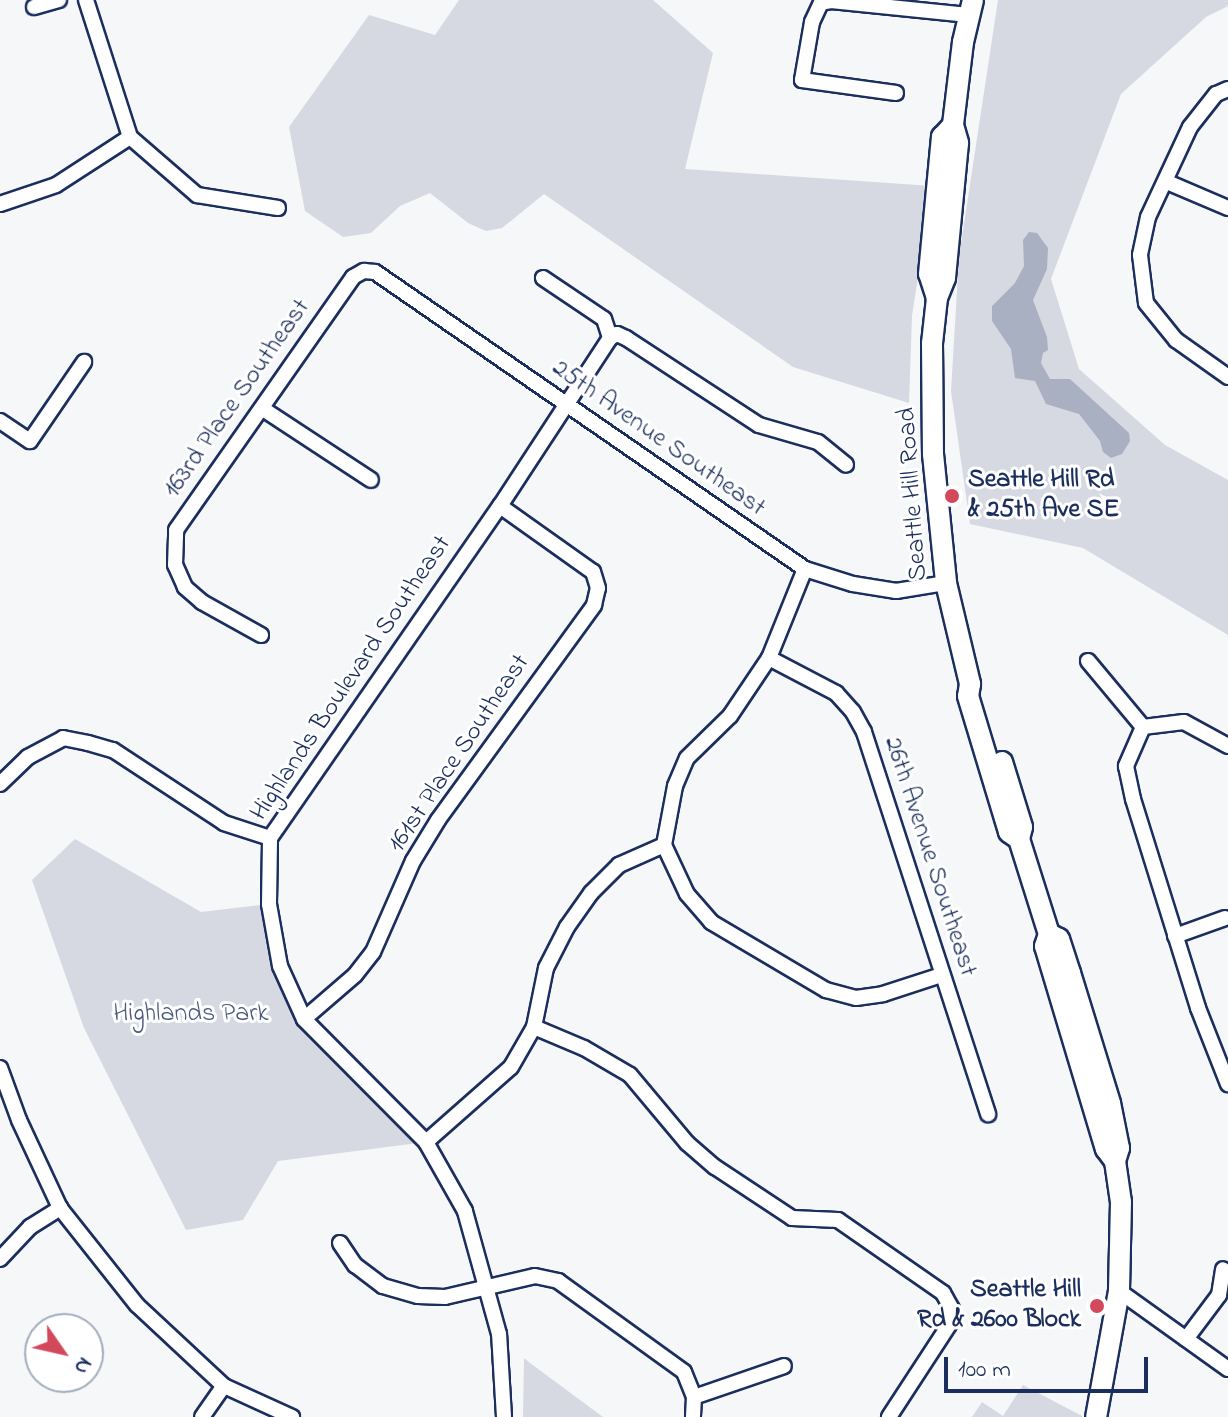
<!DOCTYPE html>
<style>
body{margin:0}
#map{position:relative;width:1228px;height:1417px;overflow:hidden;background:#f6f7f9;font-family:"Indie Flower",sans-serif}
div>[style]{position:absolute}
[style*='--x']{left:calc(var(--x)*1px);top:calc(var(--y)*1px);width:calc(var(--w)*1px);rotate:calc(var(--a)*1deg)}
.green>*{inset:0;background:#d6d9e2}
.water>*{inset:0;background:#a9b0c1}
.roads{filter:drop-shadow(2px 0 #1b2f5e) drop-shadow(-2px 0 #1b2f5e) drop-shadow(0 2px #1b2f5e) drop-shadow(0 -2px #1b2f5e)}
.minor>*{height:14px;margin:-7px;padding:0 7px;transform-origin:7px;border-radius:7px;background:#fff}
.secondary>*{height:20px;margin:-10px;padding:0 10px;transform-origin:10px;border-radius:10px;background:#fff}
.dots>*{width:22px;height:22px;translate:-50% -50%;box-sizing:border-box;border:4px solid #fff;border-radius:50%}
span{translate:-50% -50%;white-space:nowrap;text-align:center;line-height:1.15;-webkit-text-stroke:6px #fff;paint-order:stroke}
.street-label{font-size:26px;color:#1b2f5e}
.poi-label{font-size:26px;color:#1b2f5e;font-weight:700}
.left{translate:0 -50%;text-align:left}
.right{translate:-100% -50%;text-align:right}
.park-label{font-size:26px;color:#4a5a7f}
.north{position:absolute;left:24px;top:1313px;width:80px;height:80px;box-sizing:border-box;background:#fff;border:2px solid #a4acbf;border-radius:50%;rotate:124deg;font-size:22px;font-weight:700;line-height:32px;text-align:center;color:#1b2f5e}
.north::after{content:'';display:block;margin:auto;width:28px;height:36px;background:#d1495b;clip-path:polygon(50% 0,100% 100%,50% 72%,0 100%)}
.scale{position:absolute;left:944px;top:1357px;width:204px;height:36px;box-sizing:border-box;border:4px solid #1b2f5e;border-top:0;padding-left:10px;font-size:24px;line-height:28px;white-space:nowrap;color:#1b2f5e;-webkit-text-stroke:6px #fff;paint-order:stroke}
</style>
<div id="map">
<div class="green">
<i style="clip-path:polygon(459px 0,653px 0,713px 53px,685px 169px,932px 186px,912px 316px,909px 403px,793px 367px,544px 194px,502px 228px,486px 231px,468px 223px,430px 193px,400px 206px,371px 233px,343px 237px,305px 211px,289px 127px,369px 15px,435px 35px)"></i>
<i style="clip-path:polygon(998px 0,1228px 0,1228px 6px,1206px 17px,1121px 94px,1051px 279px,1079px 369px,1165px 445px,1228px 480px,1228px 635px,1083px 548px,970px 524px,951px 391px,959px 257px)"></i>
<i style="clip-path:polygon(75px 839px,201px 912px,269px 904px,280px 966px,304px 1019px,426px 1142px,278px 1161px,243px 1220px,186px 1230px,84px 1028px,32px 880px)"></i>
<i style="clip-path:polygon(524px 1358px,530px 1363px,603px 1417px,523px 1417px)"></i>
<i style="clip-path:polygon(1023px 1385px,1082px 1416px,1082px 1417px,972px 1417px,982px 1402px,1003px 1416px)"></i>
</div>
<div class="water">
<i style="clip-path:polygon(1029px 232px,1037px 233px,1048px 248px,1047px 269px,1033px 300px,1047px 337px,1048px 350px,1043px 353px,1041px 363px,1050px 379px,1070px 379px,1129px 433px,1130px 441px,1122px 454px,1111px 458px,1103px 452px,1100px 441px,1079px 414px,1046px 404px,1035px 381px,1015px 378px,1011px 349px,992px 321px,992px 306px,1015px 283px,1024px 266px,1023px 240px)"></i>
</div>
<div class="roads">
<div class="minor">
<i style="--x:34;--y:7;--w:26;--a:-16"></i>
<i style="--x:1228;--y:89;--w:13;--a:157"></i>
<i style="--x:1216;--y:94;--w:42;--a:128.2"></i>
<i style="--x:1190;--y:127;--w:99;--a:115"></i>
<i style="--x:1148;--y:217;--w:39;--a:102"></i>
<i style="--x:1140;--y:255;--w:48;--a:82.9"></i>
<i style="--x:1146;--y:303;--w:48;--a:51"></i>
<i style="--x:1176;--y:340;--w:64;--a:35.4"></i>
<i style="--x:896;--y:93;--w:95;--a:-172.1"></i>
<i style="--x:802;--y:80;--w:59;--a:-80.2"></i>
<i style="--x:812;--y:22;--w:21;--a:-65"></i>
<i style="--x:821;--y:3;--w:10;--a:-11"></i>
<i style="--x:831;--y:1;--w:138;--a:5.8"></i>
<i style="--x:130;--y:137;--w:89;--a:40.9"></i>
<i style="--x:197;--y:195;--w:82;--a:9.1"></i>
<i style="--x:1167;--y:182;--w:66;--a:23.1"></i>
<i style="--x:0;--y:204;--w:59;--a:-18.7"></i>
<i style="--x:56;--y:185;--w:88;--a:-33"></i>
<i style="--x:130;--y:137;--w:144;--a:-107.8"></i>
<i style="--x:543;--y:278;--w:73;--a:33.9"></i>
<i style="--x:604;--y:319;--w:20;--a:72"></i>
<i style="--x:263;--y:409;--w:129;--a:33.3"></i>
<i style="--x:0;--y:421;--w:36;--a:34"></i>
<i style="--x:30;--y:441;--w:96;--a:-55.6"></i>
<i style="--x:261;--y:635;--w:68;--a:-150.8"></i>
<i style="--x:202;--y:602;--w:23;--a:-139"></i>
<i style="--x:185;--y:587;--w:24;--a:-114"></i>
<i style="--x:175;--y:565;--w:35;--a:-88"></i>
<i style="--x:176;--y:530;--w:309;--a:-55"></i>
<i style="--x:353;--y:277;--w:13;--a:-29"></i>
<i style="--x:364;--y:271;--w:11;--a:5"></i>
<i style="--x:375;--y:272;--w:523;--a:34.63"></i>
<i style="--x:805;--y:569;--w:50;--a:17.4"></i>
<i style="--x:853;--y:584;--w:44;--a:9.2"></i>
<i style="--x:896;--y:591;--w:51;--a:-9.1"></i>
<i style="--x:769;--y:658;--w:76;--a:27.6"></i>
<i style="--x:836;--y:693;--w:25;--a:48"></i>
<i style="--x:853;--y:712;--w:23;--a:61"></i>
<i style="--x:864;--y:732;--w:402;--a:72"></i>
<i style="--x:1088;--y:661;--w:86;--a:50.2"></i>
<i style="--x:1143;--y:727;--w:43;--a:113.6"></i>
<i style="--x:1126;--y:766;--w:34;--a:78"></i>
<i style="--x:1133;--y:799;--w:219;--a:72.7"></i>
<i style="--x:1198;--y:1008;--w:82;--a:68.5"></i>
<i style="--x:1143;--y:727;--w:41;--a:-7"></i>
<i style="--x:1184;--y:722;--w:50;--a:28.6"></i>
<i style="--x:0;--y:784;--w:39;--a:-44"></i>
<i style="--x:28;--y:757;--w:40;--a:-28"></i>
<i style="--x:63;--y:738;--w:25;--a:11"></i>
<i style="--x:88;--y:743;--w:26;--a:16"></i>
<i style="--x:113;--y:750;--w:133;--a:33.3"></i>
<i style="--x:224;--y:823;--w:48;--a:18.1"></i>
<i style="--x:664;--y:845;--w:54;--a:64.9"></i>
<i style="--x:687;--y:894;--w:37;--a:49"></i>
<i style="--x:711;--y:922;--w:134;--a:30.6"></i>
<i style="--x:826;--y:990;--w:31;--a:15"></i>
<i style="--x:856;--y:998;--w:27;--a:-8"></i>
<i style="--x:883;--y:994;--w:61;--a:-18.1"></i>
<i style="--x:664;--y:845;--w:60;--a:-79.4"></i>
<i style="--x:675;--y:786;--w:30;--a:-67"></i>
<i style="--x:687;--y:758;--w:60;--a:-44.3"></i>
<i style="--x:730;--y:716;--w:70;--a:-56.1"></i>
<i style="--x:769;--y:658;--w:96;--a:-68"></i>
<i style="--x:1175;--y:936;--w:53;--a:-19.8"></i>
<i style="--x:304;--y:1019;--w:67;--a:-40.8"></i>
<i style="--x:355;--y:975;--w:29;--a:-52"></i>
<i style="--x:373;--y:952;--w:99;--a:-66.3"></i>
<i style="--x:413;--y:861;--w:48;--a:-58.6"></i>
<i style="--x:438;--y:820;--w:266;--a:-54"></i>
<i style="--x:594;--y:605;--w:17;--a:-77"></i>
<i style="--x:598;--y:588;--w:17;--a:-107"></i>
<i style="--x:593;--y:572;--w:114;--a:-144.6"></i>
<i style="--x:534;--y:1027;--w:54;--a:22.8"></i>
<i style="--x:584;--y:1048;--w:53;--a:30.4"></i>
<i style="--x:630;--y:1075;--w:89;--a:50"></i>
<i style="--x:687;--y:1143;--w:37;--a:41"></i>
<i style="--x:715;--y:1167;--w:92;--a:33.5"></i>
<i style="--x:792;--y:1218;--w:46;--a:2.5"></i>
<i style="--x:838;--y:1220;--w:128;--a:34.8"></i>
<i style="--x:943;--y:1293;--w:18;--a:61"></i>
<i style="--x:952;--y:1309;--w:16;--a:101"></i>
<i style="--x:949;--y:1325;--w:110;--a:123.1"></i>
<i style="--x:0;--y:1068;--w:55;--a:69.9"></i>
<i style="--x:19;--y:1120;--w:97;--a:65"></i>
<i style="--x:60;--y:1208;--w:124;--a:51.6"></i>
<i style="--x:137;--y:1305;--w:119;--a:43"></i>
<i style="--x:224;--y:1386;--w:75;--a:24.5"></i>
<i style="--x:426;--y:1142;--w:113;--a:-41.4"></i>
<i style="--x:511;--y:1067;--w:46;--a:-60.1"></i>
<i style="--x:534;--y:1027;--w:60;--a:-78.5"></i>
<i style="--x:546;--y:968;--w:46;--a:-62.9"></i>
<i style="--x:567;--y:927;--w:42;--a:-54.8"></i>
<i style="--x:591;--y:893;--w:40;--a:-45"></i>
<i style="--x:619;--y:865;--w:49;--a:-24"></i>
<i style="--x:340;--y:1243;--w:27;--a:56"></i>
<i style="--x:355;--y:1265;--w:35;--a:37"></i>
<i style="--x:383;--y:1286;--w:36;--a:16"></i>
<i style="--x:418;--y:1296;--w:27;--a:2"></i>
<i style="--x:445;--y:1297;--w:92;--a:-13.1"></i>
<i style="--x:535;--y:1276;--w:24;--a:12"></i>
<i style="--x:558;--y:1281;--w:155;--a:35.8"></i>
<i style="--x:684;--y:1372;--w:27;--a:68"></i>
<i style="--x:694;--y:1397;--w:20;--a:93"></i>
<i style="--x:0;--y:1259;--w:44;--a:-46.8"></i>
<i style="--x:30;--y:1227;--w:36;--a:-32"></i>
<i style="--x:1119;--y:1291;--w:134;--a:35.6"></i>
<i style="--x:1186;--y:1339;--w:55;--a:-53.1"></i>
<i style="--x:1219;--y:1295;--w:26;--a:-81"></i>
<i style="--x:694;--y:1397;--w:95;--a:-19"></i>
<i style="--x:202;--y:1417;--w:38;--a:-55"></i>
<i style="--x:504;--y:1417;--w:83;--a:-93.4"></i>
<i style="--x:499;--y:1334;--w:128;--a:-105.5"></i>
<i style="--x:465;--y:1211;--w:79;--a:-119.5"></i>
<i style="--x:426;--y:1142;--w:173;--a:-134.8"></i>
<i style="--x:304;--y:1019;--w:58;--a:-114.4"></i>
<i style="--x:280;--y:966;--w:63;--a:-100.1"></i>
<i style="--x:269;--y:904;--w:66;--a:-89.1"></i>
<i style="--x:270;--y:838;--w:404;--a:-55.3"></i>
<i style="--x:500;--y:506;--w:201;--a:-56.8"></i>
<i style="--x:610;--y:338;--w:8;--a:-30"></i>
<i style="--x:617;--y:334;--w:10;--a:24"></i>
<i style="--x:626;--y:338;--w:159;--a:33.2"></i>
<i style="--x:759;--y:425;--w:61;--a:16.1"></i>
<i style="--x:818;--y:442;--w:36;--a:39"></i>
</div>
<div class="secondary">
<i style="--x:973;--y:0;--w:43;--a:103.4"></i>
<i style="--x:963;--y:42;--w:84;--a:96.9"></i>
<i style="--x:953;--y:125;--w:19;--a:74"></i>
<i style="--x:958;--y:143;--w:136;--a:95.5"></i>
<i style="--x:945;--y:278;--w:22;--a:112"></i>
<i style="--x:937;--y:298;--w:45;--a:96.3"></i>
<i style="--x:932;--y:343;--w:111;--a:89.5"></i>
<i style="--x:933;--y:454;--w:130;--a:84.2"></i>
<i style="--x:946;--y:583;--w:104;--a:76.6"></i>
<i style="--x:970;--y:684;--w:12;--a:99"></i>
<i style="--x:968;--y:696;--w:142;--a:73.2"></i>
<i style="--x:1009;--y:832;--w:12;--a:35"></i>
<i style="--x:937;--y:298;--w:25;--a:-108"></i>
<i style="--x:929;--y:274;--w:138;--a:-84.6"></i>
<i style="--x:942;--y:137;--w:16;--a:-47"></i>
<i style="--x:1002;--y:762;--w:68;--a:72.9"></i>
<i style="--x:1022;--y:827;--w:12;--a:104"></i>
<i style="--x:1019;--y:839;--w:100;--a:72.5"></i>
<i style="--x:1049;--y:934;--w:13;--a:108"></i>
<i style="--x:1045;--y:946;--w:212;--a:73.3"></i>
<i style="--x:1106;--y:1149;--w:15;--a:53"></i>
<i style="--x:1049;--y:934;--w:11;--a:27"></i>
<i style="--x:1059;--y:939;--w:36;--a:72"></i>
<i style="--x:1070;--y:973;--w:136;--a:72.9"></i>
<i style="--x:1110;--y:1103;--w:46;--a:78.7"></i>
<i style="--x:1119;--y:1148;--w:14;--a:107"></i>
<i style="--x:1115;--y:1161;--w:41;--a:81.7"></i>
<i style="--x:1121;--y:1202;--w:89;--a:91.3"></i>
<i style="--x:1119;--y:1291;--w:128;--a:100.3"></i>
</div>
</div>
<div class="dots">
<i style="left:952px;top:496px;background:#d1495b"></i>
<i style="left:1097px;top:1306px;background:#d1495b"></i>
</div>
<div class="street-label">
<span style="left:238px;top:399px;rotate:-55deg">163rd Place Southeast</span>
<span style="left:658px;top:439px;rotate:35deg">25th Avenue Southeast</span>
<span style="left:914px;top:494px;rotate:-94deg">Seattle Hill Road</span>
<span style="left:352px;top:679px;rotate:-56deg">Highlands Boulevard Southeast</span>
<span style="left:460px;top:754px;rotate:-56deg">161st Place Southeast</span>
<span style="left:929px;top:857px;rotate:72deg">26th Avenue Southeast</span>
</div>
<div class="poi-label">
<span class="left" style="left:968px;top:496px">Seattle Hill Rd<br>&amp; 25th Ave SE</span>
<span class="right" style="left:1081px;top:1306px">Seattle Hill<br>Rd &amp; 2600 Block</span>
</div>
<div class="park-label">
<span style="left:191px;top:1015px">Highlands Park</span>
</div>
<div class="north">N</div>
<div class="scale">100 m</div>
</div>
